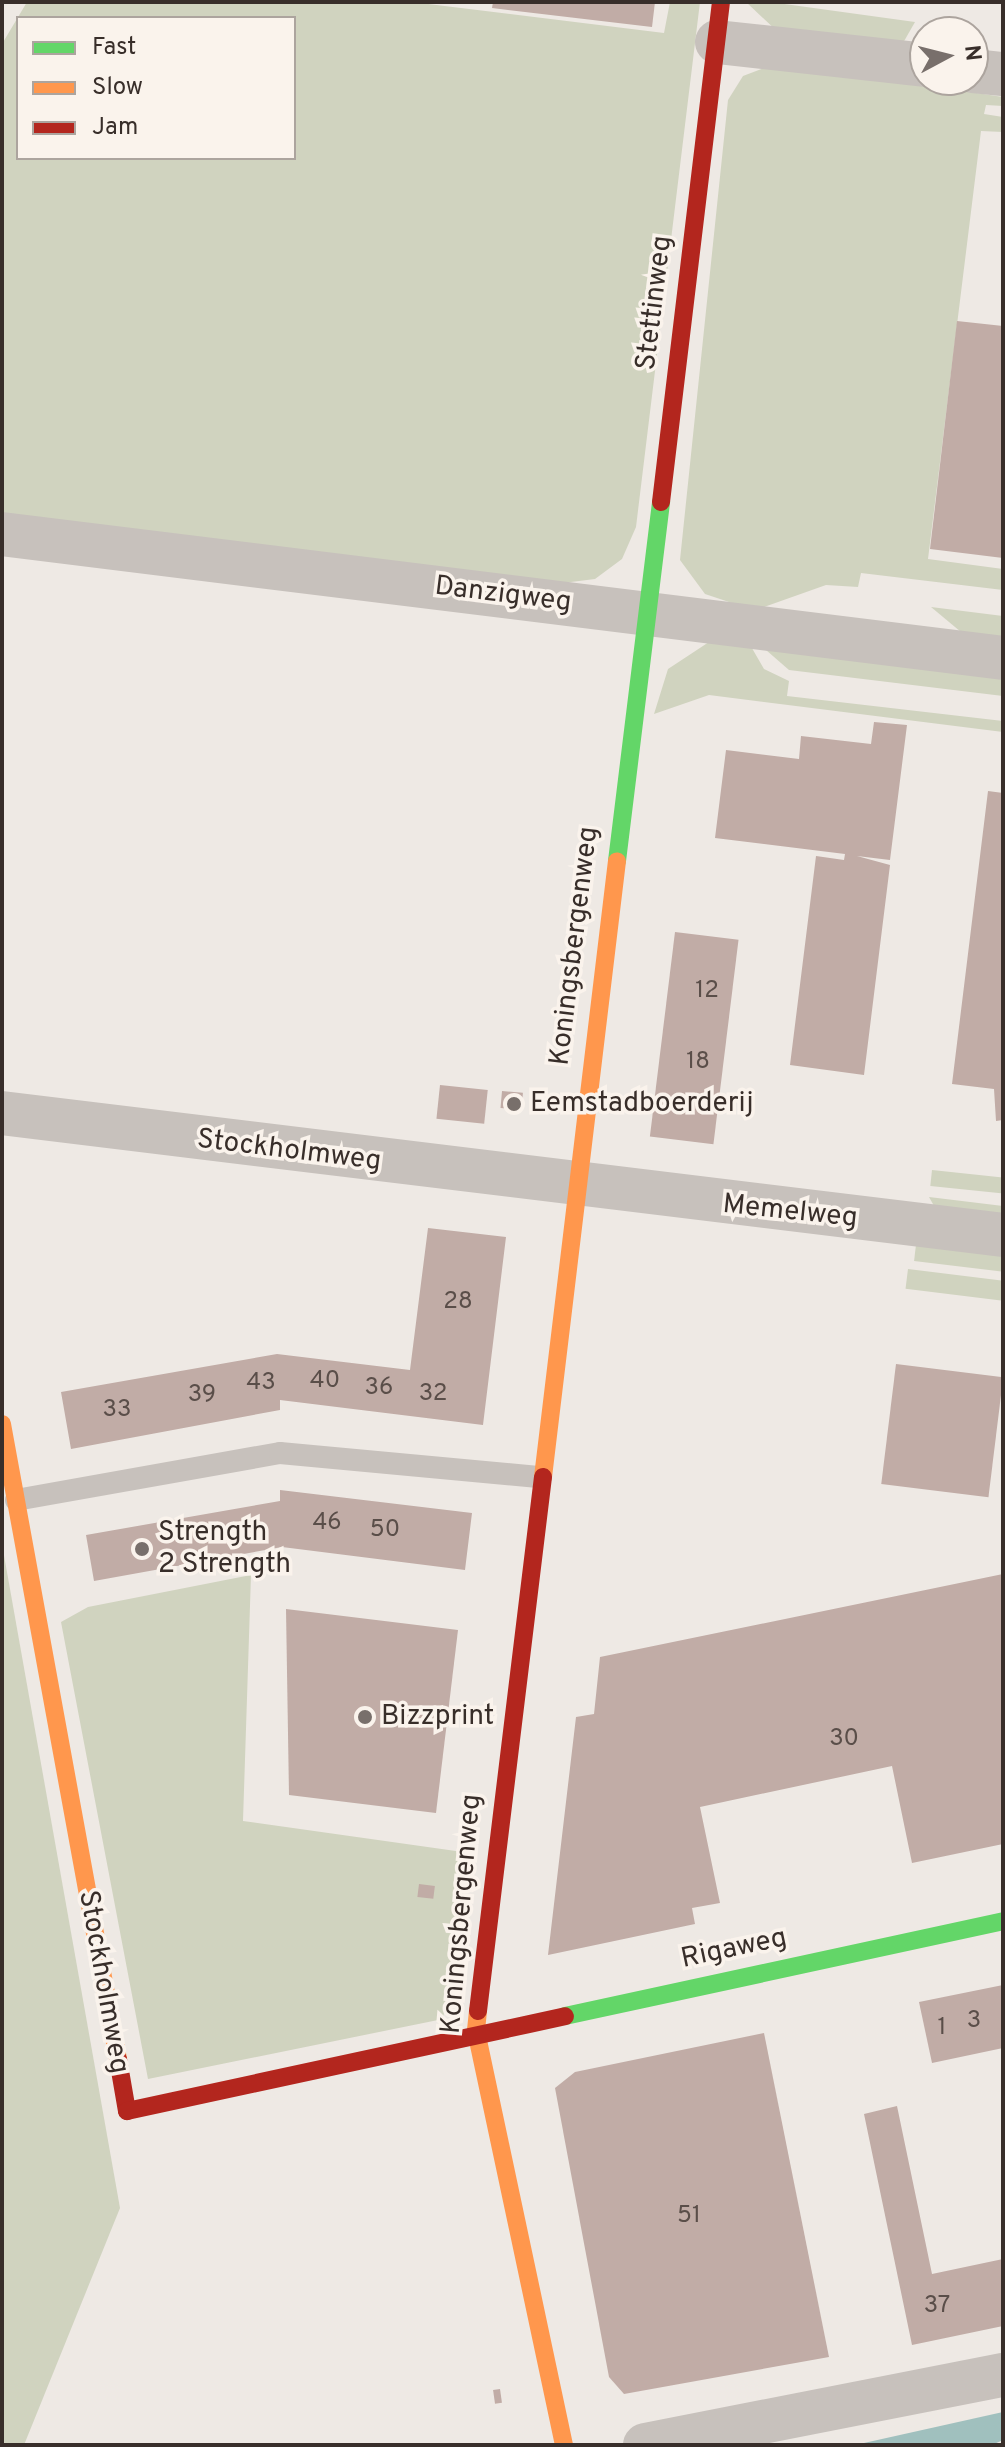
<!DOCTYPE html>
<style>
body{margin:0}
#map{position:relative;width:1005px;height:2447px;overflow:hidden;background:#eee9e4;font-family:Overpass,sans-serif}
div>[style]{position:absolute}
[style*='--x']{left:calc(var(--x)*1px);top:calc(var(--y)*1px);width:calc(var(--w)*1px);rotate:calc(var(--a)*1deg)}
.green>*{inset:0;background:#d0d3bf;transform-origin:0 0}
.water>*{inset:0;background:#a0c0be}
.building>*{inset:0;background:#c1aca6;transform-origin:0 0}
.lane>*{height:22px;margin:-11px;padding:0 11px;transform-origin:11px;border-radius:11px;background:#c7c1bc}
.street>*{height:44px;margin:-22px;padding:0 22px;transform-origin:22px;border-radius:22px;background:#c7c1bc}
.fast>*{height:18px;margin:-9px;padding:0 9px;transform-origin:9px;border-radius:9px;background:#63d668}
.slow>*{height:18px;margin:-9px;padding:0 9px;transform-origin:9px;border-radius:9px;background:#ff974d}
.jam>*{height:18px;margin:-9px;padding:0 9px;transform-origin:9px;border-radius:9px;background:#b3261e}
.dots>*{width:22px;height:22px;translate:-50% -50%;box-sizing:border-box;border:4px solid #faf3ec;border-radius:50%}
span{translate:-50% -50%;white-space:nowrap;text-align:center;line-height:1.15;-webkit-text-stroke:7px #faf3ec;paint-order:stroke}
.number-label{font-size:24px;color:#5a4e49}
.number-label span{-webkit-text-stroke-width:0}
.street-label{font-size:28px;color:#382e2a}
.poi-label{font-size:28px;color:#382e2a}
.left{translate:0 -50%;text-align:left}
.frame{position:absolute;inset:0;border:4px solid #382e2a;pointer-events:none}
.legend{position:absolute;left:16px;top:16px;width:280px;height:144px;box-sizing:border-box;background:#faf3ec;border:2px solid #aca49e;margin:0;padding:10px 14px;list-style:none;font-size:24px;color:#382e2a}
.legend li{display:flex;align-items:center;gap:16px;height:40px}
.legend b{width:40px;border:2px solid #aca49e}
.north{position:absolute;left:909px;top:16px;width:80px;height:80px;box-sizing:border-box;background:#faf3ec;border:2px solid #aca49e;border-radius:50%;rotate:83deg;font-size:22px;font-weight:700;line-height:32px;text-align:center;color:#382e2a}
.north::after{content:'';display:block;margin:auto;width:28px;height:36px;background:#786f6b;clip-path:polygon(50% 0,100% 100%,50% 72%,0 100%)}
</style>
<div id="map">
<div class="green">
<i style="clip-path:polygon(evenodd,27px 2px,412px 2px,664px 33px,670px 2px,700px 2px,636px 527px,622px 559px,595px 579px,563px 583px,2px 516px,2px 44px,27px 2px,18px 18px,294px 18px,294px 158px,18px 158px,18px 18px)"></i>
<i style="clip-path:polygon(746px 2px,770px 2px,915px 22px,903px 43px,779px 33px)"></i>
<i style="clip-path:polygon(777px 63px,1003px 97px,1003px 106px,986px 105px,984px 114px,1003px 117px,1003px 132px,981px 131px,928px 559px,1003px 569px,1003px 590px,861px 573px,858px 587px,826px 585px,764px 607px,735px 604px,705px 594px,680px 560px,728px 100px,743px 76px)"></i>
<i style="clip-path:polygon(931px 607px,1003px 616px,1003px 637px,961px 632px)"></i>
<i style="clip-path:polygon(709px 642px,749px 643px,764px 669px,789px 681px,787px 696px,1003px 721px,1003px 732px,709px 695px,654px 714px,668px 669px)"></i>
<i style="clip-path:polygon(766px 650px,1003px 675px,1003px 696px,789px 670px)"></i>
<i style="left:932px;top:1170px;width:71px;height:16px;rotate:6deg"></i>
<i style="clip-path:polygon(929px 1197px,1003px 1206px,1003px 1221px,938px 1213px)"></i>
<i style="left:916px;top:1245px;width:88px;height:16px;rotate:7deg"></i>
<i style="left:908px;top:1269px;width:96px;height:20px;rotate:7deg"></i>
<i style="clip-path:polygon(2px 1544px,120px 2208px,24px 2445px,2px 2445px)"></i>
<i style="clip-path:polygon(251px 1575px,243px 1821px,470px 1853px,443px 2019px,148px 2079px,61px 1622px,88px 1607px)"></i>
</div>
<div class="water">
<i style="clip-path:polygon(1003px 2412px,1003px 2440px,992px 2445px,855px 2445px)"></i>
</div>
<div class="building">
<i style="clip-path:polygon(493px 2px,655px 2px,652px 27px,492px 8px)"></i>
<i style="clip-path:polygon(957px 321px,1003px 326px,1003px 558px,930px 549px)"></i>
<i style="clip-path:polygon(874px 722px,907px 725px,890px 860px,857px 856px,890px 865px,864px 1075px,790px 1065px,816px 856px,844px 860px,845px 854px,715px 838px,726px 750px,799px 759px,801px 736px,871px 744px)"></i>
<i style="clip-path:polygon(988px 791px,1003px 793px,1003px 1120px,996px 1121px,994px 1089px,952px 1084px)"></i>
<i style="left:675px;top:932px;width:64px;height:206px;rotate:7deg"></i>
<i style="left:440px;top:1085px;width:48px;height:34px;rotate:6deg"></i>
<i style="left:502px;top:1091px;width:21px;height:17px;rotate:5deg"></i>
<i style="clip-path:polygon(428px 1228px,506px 1237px,483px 1425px,280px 1400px,280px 1410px,71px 1449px,61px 1392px,277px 1354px,410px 1370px)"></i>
<i style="left:896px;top:1364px;width:108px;height:121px;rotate:7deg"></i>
<i style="clip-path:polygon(280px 1490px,472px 1513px,465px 1570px,282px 1547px,94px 1581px,86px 1535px,280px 1501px)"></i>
<i style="clip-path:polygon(1003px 1574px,1003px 1844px,912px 1863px,892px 1766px,700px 1807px,720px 1903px,692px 1908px,695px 1924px,548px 1955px,576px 1717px,594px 1714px,600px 1657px)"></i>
<i style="clip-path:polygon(286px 1609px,458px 1630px,436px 1813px,289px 1795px)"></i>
<i style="left:419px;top:1884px;width:16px;height:13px;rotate:7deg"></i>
<i style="clip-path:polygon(1003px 1985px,1003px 2048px,932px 2063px,919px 2002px)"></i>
<i style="clip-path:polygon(764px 2033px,829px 2357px,624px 2394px,609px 2377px,555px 2088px,575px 2072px)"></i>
<i style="clip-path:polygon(897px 2106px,932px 2274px,1003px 2259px,1003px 2326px,912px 2345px,864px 2114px)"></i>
<i style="left:500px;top:2389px;width:14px;height:7px;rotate:82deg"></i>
</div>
<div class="lane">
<i style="--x:16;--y:1500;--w:268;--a:-10.1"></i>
<i style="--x:280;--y:1453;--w:262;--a:5.3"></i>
</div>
<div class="street">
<i style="--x:717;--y:42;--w:209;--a:6.3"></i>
<i style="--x:973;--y:71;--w:30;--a:6"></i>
<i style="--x:2;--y:534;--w:1009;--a:7.06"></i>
<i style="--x:2;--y:1113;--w:1008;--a:6.95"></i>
<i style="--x:645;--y:2445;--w:365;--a:-11.1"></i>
</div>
<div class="fast">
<i style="--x:617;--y:861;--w:362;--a:-83"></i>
<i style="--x:565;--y:2016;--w:448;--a:-12.2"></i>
</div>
<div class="slow">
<i style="--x:2;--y:1424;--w:646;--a:79.65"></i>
<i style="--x:543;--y:1477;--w:620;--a:-83.15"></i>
<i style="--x:478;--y:2011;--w:20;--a:96"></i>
<i style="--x:476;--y:2031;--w:423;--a:78"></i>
</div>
<div class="jam">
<i style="--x:661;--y:502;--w:504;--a:-83.16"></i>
<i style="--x:478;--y:2011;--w:538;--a:-83.06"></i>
<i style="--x:118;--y:2059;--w:53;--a:80.2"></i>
<i style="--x:127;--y:2111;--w:448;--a:-12.2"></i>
</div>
<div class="dots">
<i style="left:514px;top:1104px;background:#786f6b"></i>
<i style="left:142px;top:1549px;background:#786f6b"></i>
<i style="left:365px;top:1717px;background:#786f6b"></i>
</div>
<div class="number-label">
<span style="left:707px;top:992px">12</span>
<span style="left:698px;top:1063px">18</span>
<span style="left:458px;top:1303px">28</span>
<span style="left:325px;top:1382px">40</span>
<span style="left:261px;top:1384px">43</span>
<span style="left:379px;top:1389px">36</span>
<span style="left:433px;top:1395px">32</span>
<span style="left:202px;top:1396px">39</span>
<span style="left:117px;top:1411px">33</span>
<span style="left:327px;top:1524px">46</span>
<span style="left:385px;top:1531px">50</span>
<span style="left:844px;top:1740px">30</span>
<span style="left:974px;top:2022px">3</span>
<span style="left:942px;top:2029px">1</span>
<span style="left:689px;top:2217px">51</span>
<span style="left:937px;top:2307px">37</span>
</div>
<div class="street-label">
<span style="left:655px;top:303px;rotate:-83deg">Stettinweg</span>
<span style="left:503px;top:595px;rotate:7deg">Danzigweg</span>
<span style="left:575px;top:946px;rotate:-83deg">Koningsbergenweg</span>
<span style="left:289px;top:1151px;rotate:7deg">Stockholmweg</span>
<span style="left:790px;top:1212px;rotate:6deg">Memelweg</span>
<span style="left:462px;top:1914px;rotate:-85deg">Koningsbergenweg</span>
<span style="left:734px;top:1949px;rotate:-12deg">Rigaweg</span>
<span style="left:103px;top:1982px;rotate:80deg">Stockholmweg</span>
</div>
<div class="poi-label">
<span class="left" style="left:530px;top:1104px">Eemstadboerderij</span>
<span class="left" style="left:158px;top:1549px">Strength<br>2 Strength</span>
<span class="left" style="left:381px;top:1717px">Bizzprint</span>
</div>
<div class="frame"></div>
<ul class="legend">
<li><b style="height:10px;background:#63d668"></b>Fast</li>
<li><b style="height:10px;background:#ff974d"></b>Slow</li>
<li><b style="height:10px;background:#b3261e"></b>Jam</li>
</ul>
<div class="north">N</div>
</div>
